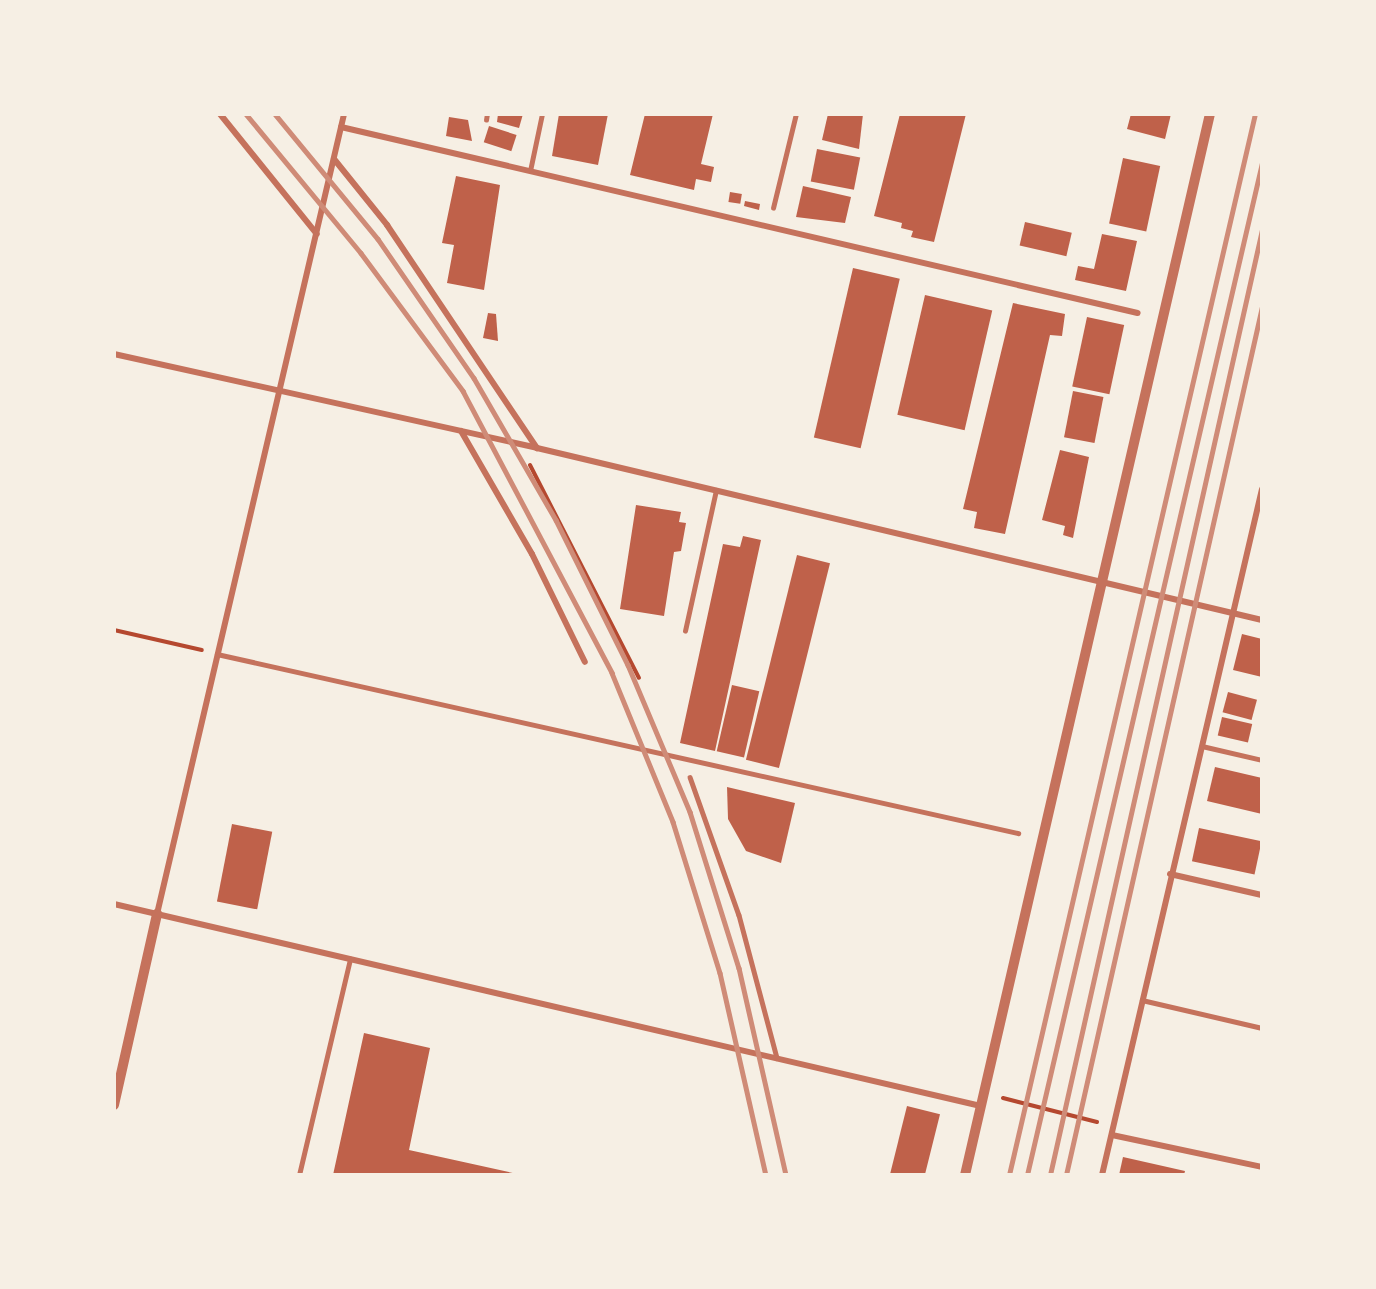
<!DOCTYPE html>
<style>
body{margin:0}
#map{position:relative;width:1376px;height:1289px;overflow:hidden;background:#f6efe4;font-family:"Public Sans",sans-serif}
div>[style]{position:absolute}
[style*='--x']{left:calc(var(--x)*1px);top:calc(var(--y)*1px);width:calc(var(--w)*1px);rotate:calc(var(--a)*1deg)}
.building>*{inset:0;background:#bf614a;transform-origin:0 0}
.path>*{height:4px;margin:-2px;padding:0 2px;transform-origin:2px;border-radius:2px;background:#b5482f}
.service>*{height:4.5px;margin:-2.25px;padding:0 2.25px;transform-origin:2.25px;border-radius:2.25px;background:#c5725c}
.minor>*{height:6px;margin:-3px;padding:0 3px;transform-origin:3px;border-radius:3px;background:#c5725c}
.tertiary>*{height:10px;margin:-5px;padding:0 5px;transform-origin:5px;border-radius:5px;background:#c5725c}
.rail>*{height:4.5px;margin:-2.25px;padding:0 2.25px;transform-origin:2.25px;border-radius:2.25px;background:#cf8b77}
span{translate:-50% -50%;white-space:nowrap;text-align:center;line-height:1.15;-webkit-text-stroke:4.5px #f6efe4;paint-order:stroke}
.frame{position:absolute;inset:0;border:116px solid #f6efe4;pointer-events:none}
</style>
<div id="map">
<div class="building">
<i style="clip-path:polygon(498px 114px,523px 114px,519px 128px,497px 122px)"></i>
<i style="clip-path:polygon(559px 114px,608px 114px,598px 165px,552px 156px)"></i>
<i style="clip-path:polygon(645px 114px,713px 114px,701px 164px,714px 167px,711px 182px,696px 179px,694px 190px,630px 175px)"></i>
<i style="clip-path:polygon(828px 114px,863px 114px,859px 149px,822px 140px)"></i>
<i style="clip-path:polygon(900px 114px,966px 114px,934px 242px,911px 237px,913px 231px,901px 228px,902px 223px,874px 216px)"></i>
<i style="clip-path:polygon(1131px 114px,1171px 114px,1165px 139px,1127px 129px)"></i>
<i style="clip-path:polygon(449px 117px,468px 120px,472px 141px,446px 136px)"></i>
<i style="left:489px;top:126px;width:29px;height:17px;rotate:18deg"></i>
<i style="left:817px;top:149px;width:44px;height:33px;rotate:11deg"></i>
<i style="left:1123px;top:158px;width:38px;height:67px;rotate:12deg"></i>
<i style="clip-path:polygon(456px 176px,500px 185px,484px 290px,447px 283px,454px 245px,442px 243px)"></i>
<i style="clip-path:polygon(803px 186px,851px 197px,845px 223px,796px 217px)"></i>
<i style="left:730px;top:192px;width:12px;height:10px;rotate:9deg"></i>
<i style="clip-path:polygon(745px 201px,760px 204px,759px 210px,744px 206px)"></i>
<i style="left:1025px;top:222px;width:48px;height:24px;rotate:13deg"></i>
<i style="clip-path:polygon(1102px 234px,1137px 241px,1126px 291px,1075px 280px,1078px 266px,1094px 269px)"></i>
<i style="left:853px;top:268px;width:48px;height:174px;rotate:13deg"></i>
<i style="left:925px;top:295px;width:69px;height:123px;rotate:13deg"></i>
<i style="clip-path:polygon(1013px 303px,1065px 314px,1062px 336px,1050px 335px,1005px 534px,974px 528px,977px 512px,963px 509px)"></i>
<i style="clip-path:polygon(488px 313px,496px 314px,498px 341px,483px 338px)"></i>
<i style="left:1087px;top:317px;width:38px;height:71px;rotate:12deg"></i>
<i style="left:1073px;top:391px;width:31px;height:47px;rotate:11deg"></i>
<i style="clip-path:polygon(1060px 450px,1089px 457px,1073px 538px,1063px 535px,1065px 526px,1042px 520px)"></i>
<i style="clip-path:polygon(636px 505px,681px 512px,679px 522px,686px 523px,681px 551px,674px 552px,664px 616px,620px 609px)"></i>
<i style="clip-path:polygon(743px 536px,761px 540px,715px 751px,680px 743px,723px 544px,740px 547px)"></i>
<i style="left:797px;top:555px;width:34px;height:211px;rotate:14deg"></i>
<i style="clip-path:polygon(1242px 634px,1262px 639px,1262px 677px,1233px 670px)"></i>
<i style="left:732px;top:685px;width:28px;height:68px;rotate:13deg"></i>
<i style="left:1228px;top:692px;width:30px;height:21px;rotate:15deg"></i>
<i style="left:1222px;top:717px;width:31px;height:19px;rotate:13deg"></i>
<i style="clip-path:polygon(1215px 767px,1262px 778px,1262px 814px,1207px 801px)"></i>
<i style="clip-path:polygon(727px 787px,795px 803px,781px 863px,746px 851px,728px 819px)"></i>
<i style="left:232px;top:824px;width:41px;height:79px;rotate:11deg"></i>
<i style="left:1199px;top:828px;width:64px;height:34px;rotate:12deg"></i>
<i style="clip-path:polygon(364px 1033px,430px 1048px,409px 1150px,522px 1175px,333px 1175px)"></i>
<i style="left:907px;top:1106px;width:34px;height:71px;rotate:14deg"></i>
<i style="clip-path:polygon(1123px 1157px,1185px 1171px,1184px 1175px,1119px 1175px)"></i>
</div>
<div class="path">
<i style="--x:530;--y:465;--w:239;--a:62.9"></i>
<i style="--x:114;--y:630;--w:90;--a:12.8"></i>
<i style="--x:1003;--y:1098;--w:97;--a:14.3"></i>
</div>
<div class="service">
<i style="--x:486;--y:120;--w:6;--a:-81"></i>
<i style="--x:530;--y:171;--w:58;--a:-78.1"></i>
<i style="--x:773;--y:208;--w:97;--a:-76.3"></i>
<i style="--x:685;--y:631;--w:144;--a:-77.6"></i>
<i style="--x:217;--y:654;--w:821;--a:12.6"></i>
<i style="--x:1202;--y:746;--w:62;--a:13.1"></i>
<i style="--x:690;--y:777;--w:146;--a:70.5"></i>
<i style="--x:739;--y:915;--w:148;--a:75.1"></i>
<i style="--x:1142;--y:1000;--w:123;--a:13.1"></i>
<i style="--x:299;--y:1175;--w:222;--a:-76.7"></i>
</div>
<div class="minor">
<i style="--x:220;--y:114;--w:154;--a:51.1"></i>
<i style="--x:341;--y:127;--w:818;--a:13.14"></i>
<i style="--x:334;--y:159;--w:85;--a:51.2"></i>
<i style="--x:387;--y:225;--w:269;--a:56.1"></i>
<i style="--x:114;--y:354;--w:433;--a:12.5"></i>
<i style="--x:537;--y:448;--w:745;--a:13.35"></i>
<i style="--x:461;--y:431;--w:142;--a:60"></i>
<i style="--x:532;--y:554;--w:120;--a:63.9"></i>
<i style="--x:1170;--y:874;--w:94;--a:12.9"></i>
<i style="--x:114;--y:904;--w:890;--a:13.12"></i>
<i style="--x:157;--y:914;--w:822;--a:-76.84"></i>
<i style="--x:1112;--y:1135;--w:153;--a:12"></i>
<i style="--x:1102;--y:1175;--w:704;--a:-76.87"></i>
</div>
<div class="tertiary">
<i style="--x:114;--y:1105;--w:196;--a:-77.3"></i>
<i style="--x:965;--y:1175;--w:1089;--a:-77"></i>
</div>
<div class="rail">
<i style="--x:246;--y:114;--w:180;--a:50.4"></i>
<i style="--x:361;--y:253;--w:172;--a:53.5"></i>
<i style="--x:463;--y:391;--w:319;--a:62.1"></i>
<i style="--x:612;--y:673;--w:161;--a:67.7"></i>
<i style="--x:673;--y:822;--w:158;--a:72.7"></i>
<i style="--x:720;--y:973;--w:207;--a:77.2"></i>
<i style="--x:275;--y:114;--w:162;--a:50.5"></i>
<i style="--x:378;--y:239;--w:169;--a:55.4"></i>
<i style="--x:474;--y:378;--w:164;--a:60"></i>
<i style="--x:556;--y:520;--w:162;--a:63.6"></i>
<i style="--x:628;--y:665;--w:160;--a:67.1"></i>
<i style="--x:690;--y:812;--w:164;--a:72.6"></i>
<i style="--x:739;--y:968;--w:212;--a:77.2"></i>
<i style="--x:1009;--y:1175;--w:1089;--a:-76.95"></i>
<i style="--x:1027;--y:1175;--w:1039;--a:-76.93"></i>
<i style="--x:1050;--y:1175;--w:968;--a:-77.36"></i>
<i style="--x:1066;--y:1175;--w:890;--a:-77.28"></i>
</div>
<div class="frame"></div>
</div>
